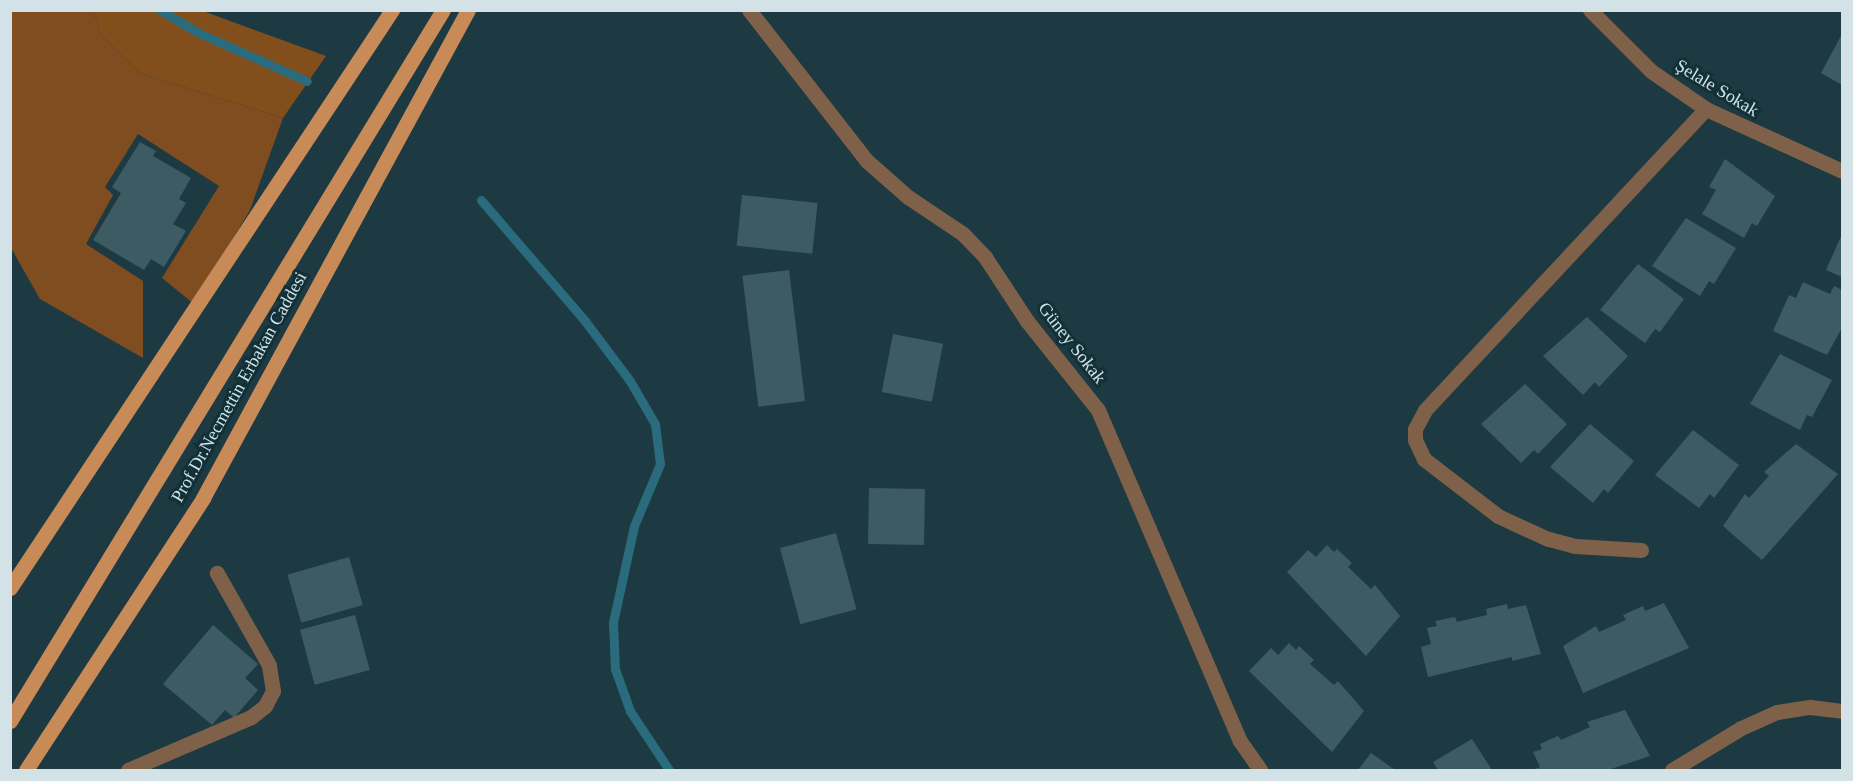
<!DOCTYPE html>
<meta charset="utf-8">
<style>
body{margin:0}
#map{position:relative;width:1853px;height:781px;overflow:hidden;background:#1d3a42;font-family:Georgia,serif}
div>[style]{position:absolute}
.green>*{inset:0;background:#7f4d1f}
.forest>*{inset:0;background:#824e1c}
.stream>*{height:9px;margin:-4.5px;padding:0 4.5px;transform-origin:4.5px;border-radius:4.5px;background:#2a6c7d}
.building>*{inset:0;background:#3d5b63;transform-origin:0 0}
.minor>*{height:15px;margin:-7.5px;padding:0 7.5px;transform-origin:7.5px;border-radius:7.5px;background:#7f6149}
.major>*{height:15px;margin:-7.5px;padding:0 7.5px;transform-origin:7.5px;border-radius:7.5px;background:#c88b58}
span{translate:-50% -50%;white-space:nowrap;text-align:center;line-height:1.15;-webkit-text-stroke:6px #123037;paint-order:stroke}
.street-label{font-size:18px;color:#d2e2e7}
.frame{position:absolute;inset:0;border:12px solid #d2e2e7;pointer-events:none}
</style>
<div id="map">
<div class="green">
<div style="clip-path:polygon(10px 11px,94px 11px,100px 34px,140px 73px,283px 118px,250px 210px,194px 304px,162px 278px,219px 186px,138px 134px,105px 187px,113px 195px,86px 244px,143px 281px,143px 358px,40px 299px,11px 248px)"></div>
</div>
<div class="forest">
<div style="clip-path:polygon(94px 11px,203px 11px,326px 56px,283px 118px,140px 73px,100px 34px)"></div>
</div>
<div class="stream">
<div style="left:160px;top:10px;width:45px;rotate:30.5deg"></div>
<div style="left:199px;top:33px;width:118px;rotate:24deg"></div>
<div style="left:481px;top:200px;width:160px;rotate:49.3deg"></div>
<div style="left:585px;top:321px;width:75px;rotate:53.1deg"></div>
<div style="left:630px;top:381px;width:50px;rotate:59.8deg"></div>
<div style="left:655px;top:424px;width:40px;rotate:82.9deg"></div>
<div style="left:660px;top:464px;width:67px;rotate:112.8deg"></div>
<div style="left:634px;top:526px;width:98px;rotate:102.3deg"></div>
<div style="left:613px;top:622px;width:47px;rotate:87.6deg"></div>
<div style="left:615px;top:669px;width:45px;rotate:70.3deg"></div>
<div style="left:630px;top:711px;width:71px;rotate:56.5deg"></div>
</div>
<div class="building">
<div style="clip-path:polygon(1842px 34px,1842px 85px,1821px 73px)"></div>
<div style="clip-path:polygon(140px 142px,156px 151px,153px 156px,191px 178px,179px 199px,186px 203px,173px 224px,186px 231px,164px 267px,151px 259px,144px 270px,93px 240px,121px 193px,112px 187px)"></div>
<div style="clip-path:polygon(1725px 159px,1775px 196px,1757px 226px,1752px 223px,1744px 238px,1702px 214px,1716px 190px,1709px 187px)"></div>
<div style="left:742px;top:195px;width:76px;height:51px;rotate:6deg"></div>
<div style="clip-path:polygon(1686px 218px,1736px 248px,1714px 284px,1709px 281px,1700px 296px,1652px 266px)"></div>
<div style="clip-path:polygon(1842px 234px,1842px 277px,1826px 270px)"></div>
<div style="clip-path:polygon(1638px 264px,1684px 299px,1660px 332px,1655px 329px,1645px 343px,1600px 310px)"></div>
<div style="left:789px;top:270px;width:132px;height:47px;rotate:83deg"></div>
<div style="clip-path:polygon(1803px 282px,1830px 294px,1834px 286px,1842px 290px,1842px 328px,1827px 355px,1773px 331px,1789px 295px,1796px 298px)"></div>
<div style="clip-path:polygon(1587px 317px,1628px 356px,1599px 387px,1595px 382px,1583px 395px,1543px 356px)"></div>
<div style="left:893px;top:334px;width:51px;height:59px;rotate:11deg"></div>
<div style="clip-path:polygon(1780px 354px,1832px 380px,1812px 417px,1807px 415px,1800px 430px,1750px 404px)"></div>
<div style="clip-path:polygon(1525px 384px,1567px 424px,1538px 454px,1534px 450px,1521px 463px,1481px 424px)"></div>
<div style="clip-path:polygon(1590px 424px,1634px 461px,1608px 493px,1604px 489px,1593px 503px,1550px 467px)"></div>
<div style="clip-path:polygon(1693px 430px,1739px 465px,1714px 498px,1710px 494px,1699px 508px,1655px 475px)"></div>
<div style="clip-path:polygon(1796px 444px,1838px 474px,1762px 560px,1723px 526px,1745px 494px,1749px 498px,1769px 476px,1764px 472px)"></div>
<div style="left:869px;top:488px;width:56px;height:56px;rotate:1deg"></div>
<div style="left:836px;top:533px;width:79px;height:58px;rotate:75deg"></div>
<div style="clip-path:polygon(1327px 545px,1334px 552px,1337px 549px,1352px 563px,1348px 567px,1371px 589px,1375px 585px,1400px 616px,1366px 656px,1287px 572px,1308px 550px,1316px 557px)"></div>
<div style="left:349px;top:557px;width:50px;height:64px;rotate:74deg"></div>
<div style="clip-path:polygon(1664px 603px,1689px 648px,1583px 693px,1563px 646px,1596px 626px,1599px 632px,1626px 620px,1623px 615px,1643px 606px,1645px 611px)"></div>
<div style="clip-path:polygon(1507px 604px,1508px 609px,1526px 605px,1541px 654px,1512px 661px,1512px 657px,1428px 677px,1421px 647px,1431px 644px,1427px 628px,1437px 626px,1435px 621px,1455px 617px,1457px 622px,1487px 615px,1486px 609px)"></div>
<div style="left:355px;top:615px;width:57px;height:57px;rotate:75deg"></div>
<div style="clip-path:polygon(213px 625px,258px 664px,245px 678px,258px 690px,234px 718px,225px 710px,212px 725px,163px 684px)"></div>
<div style="clip-path:polygon(1289px 643px,1296px 650px,1299px 646px,1314px 660px,1310px 664px,1334px 685px,1338px 681px,1364px 711px,1332px 752px,1249px 671px,1271px 648px,1278px 655px)"></div>
<div style="clip-path:polygon(1625px 710px,1650px 756px,1608px 770px,1533px 770px,1540px 767px,1533px 752px,1542px 749px,1540px 744px,1558px 736px,1561px 740px,1590px 727px,1587px 722px)"></div>
<div style="clip-path:polygon(1472px 739px,1492px 770px,1438px 770px,1433px 762px)"></div>
<div style="clip-path:polygon(1371px 753px,1395px 770px,1358px 770px)"></div>
</div>
<div class="minor">
<div style="left:749px;top:10px;width:192px;rotate:52deg"></div>
<div style="left:867px;top:161px;width:55px;rotate:41.3deg"></div>
<div style="left:908px;top:197px;width:66px;rotate:33.9deg"></div>
<div style="left:963px;top:234px;width:32px;rotate:46deg"></div>
<div style="left:985px;top:257px;width:77px;rotate:56.7deg"></div>
<div style="left:1027px;top:321px;width:114px;rotate:51.4deg"></div>
<div style="left:1098px;top:410px;width:360px;rotate:66.8deg"></div>
<div style="left:1240px;top:741px;width:35px;rotate:55deg"></div>
<div style="left:1590px;top:10px;width:86px;rotate:45deg"></div>
<div style="left:1651px;top:71px;width:67px;rotate:34.6deg"></div>
<div style="left:1706px;top:109px;width:149px;rotate:24.5deg"></div>
<div style="left:1641px;top:550px;width:66px;rotate:-176.5deg"></div>
<div style="left:1575px;top:546px;width:28px;rotate:-165deg"></div>
<div style="left:1548px;top:539px;width:55px;rotate:-155.3deg"></div>
<div style="left:1498px;top:516px;width:93px;rotate:-142.4deg"></div>
<div style="left:1424px;top:459px;width:21px;rotate:-115deg"></div>
<div style="left:1415px;top:440px;width:11px;rotate:-90deg"></div>
<div style="left:1415px;top:429px;width:21px;rotate:-62deg"></div>
<div style="left:1425px;top:410px;width:412px;rotate:-47deg"></div>
<div style="left:128px;top:770px;width:134px;rotate:-23.3deg"></div>
<div style="left:251px;top:717px;width:18px;rotate:-38deg"></div>
<div style="left:265px;top:706px;width:17px;rotate:-62deg"></div>
<div style="left:273px;top:691px;width:26px;rotate:-99deg"></div>
<div style="left:269px;top:665px;width:106px;rotate:-119.5deg"></div>
<div style="left:1672px;top:770px;width:81px;rotate:-31.3deg"></div>
<div style="left:1741px;top:728px;width:39px;rotate:-24deg"></div>
<div style="left:1777px;top:712px;width:33px;rotate:-9deg"></div>
<div style="left:1810px;top:707px;width:32px;rotate:7deg"></div>
</div>
<div class="major">
<div style="left:10px;top:588px;width:693px;rotate:-56.54deg"></div>
<div style="left:10px;top:721px;width:832px;rotate:-58.66deg"></div>
<div style="left:26px;top:770px;width:325px;rotate:-56.9deg"></div>
<div style="left:203px;top:498px;width:555px;rotate:-61.5deg"></div>
</div>
<div class="street-label">
<span style="left:1717px;top:88px;rotate:31deg">Şelale Sokak</span>
<span style="left:1072px;top:343px;rotate:52deg">Güney Sokak</span>
<span style="left:239px;top:387px;rotate:-61deg">Prof.Dr.Necmettin Erbakan Caddesi</span>
</div>
<div class="frame"></div>
</div>
